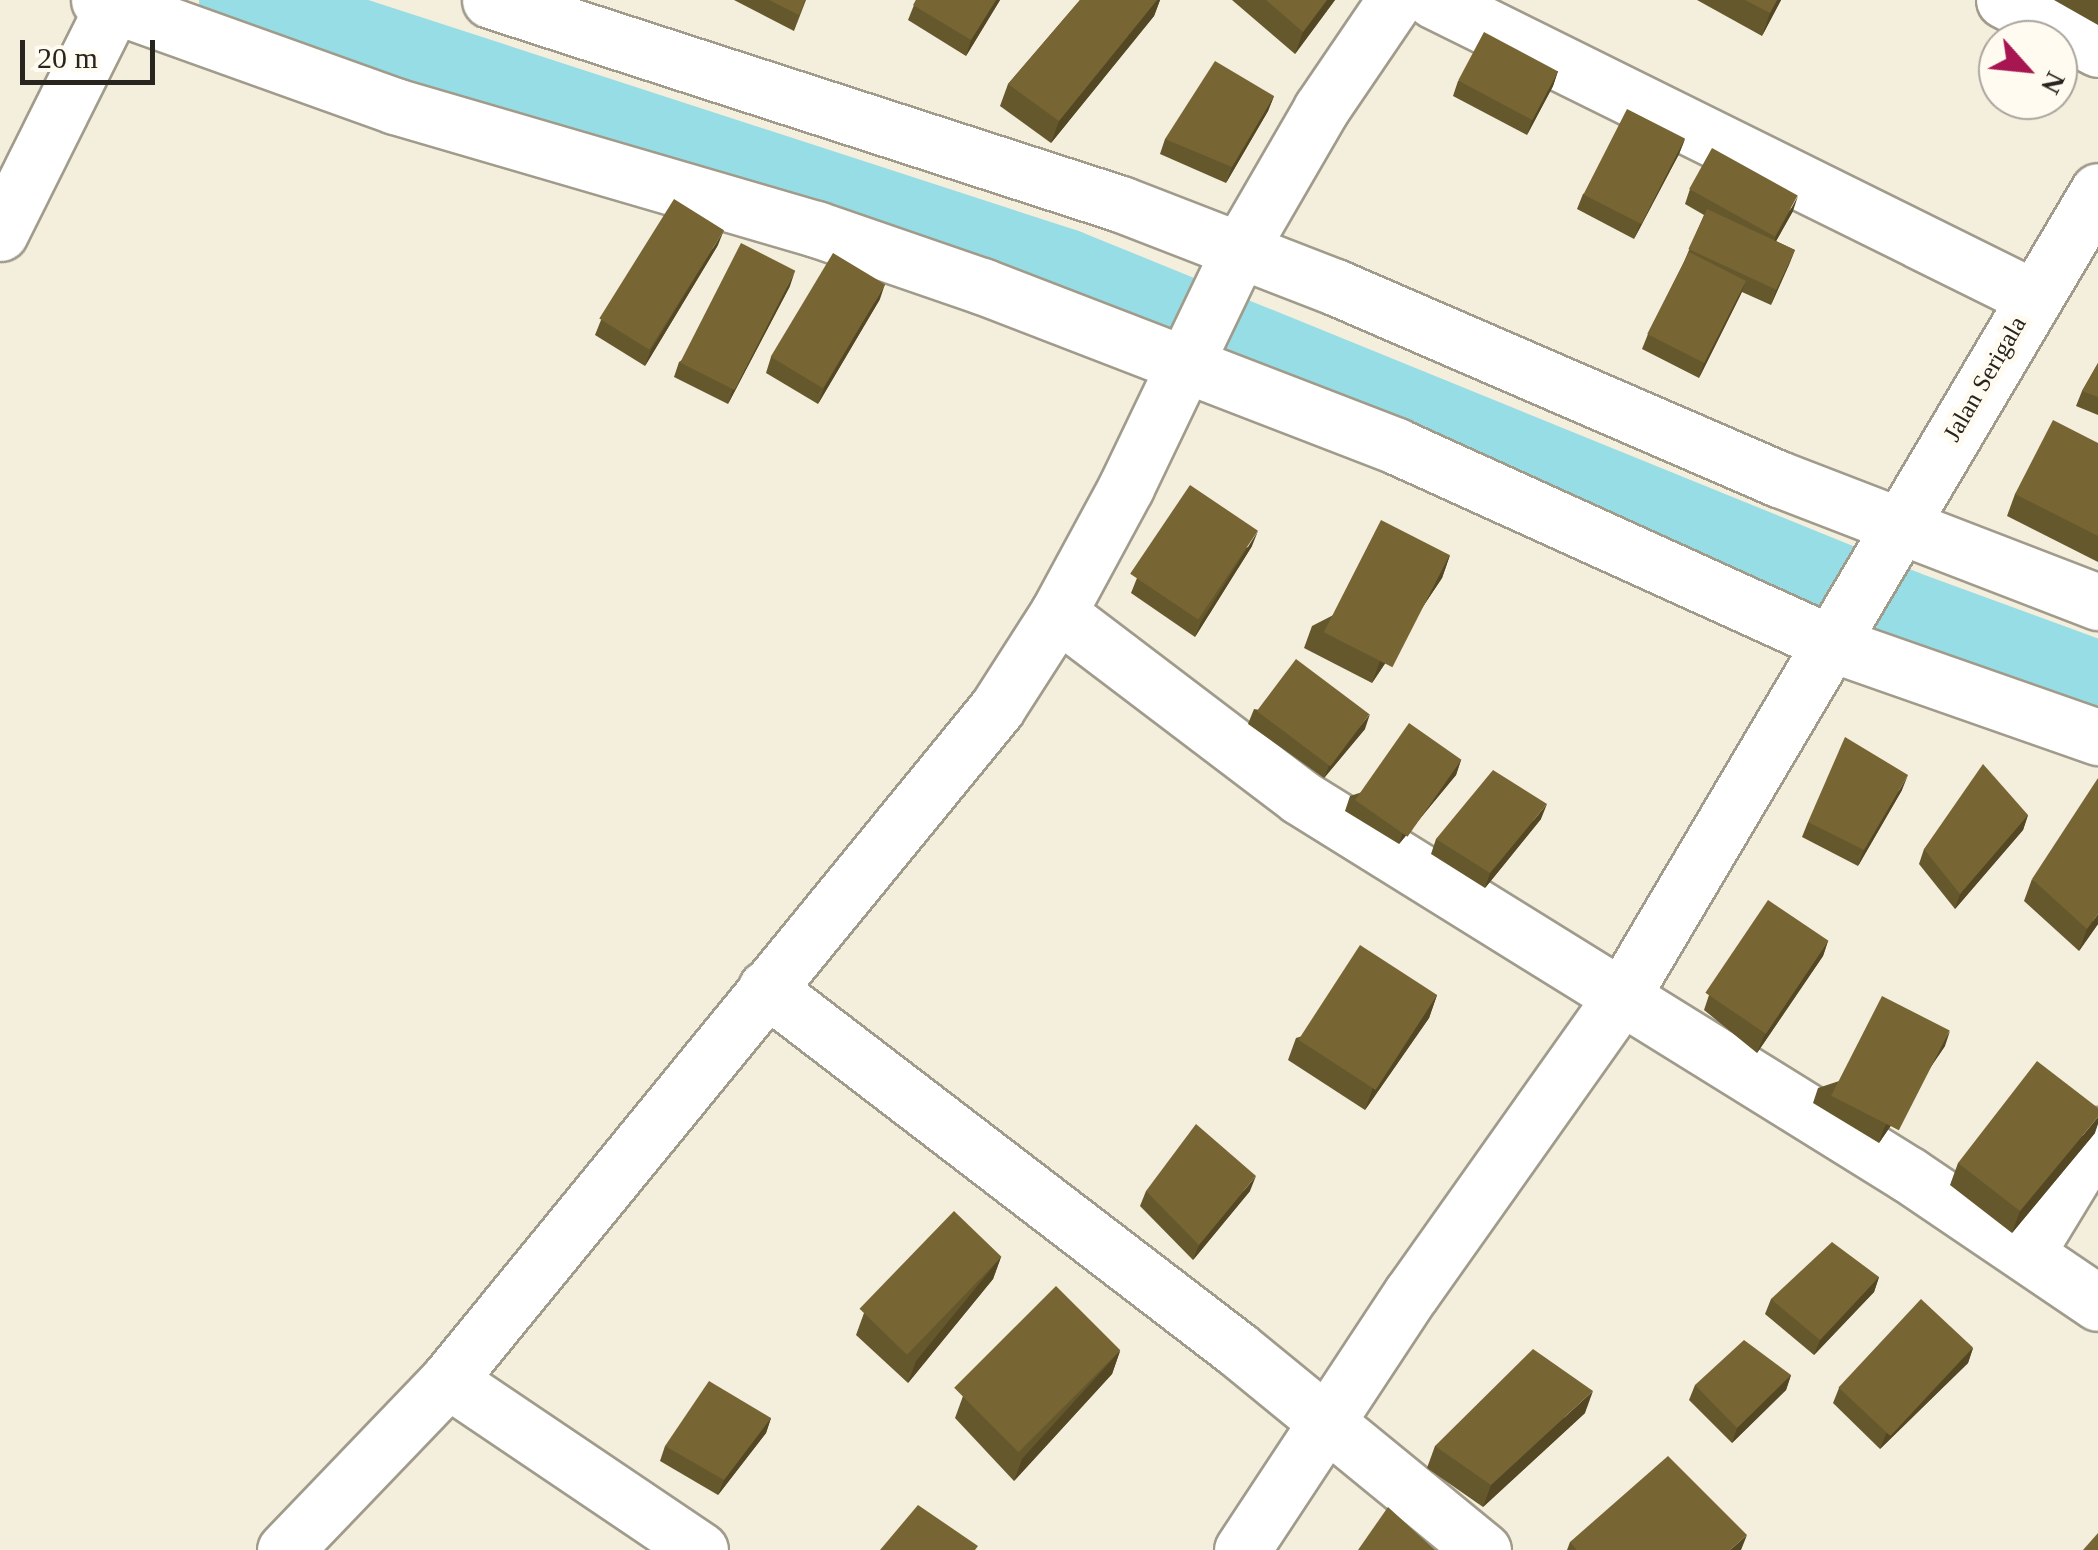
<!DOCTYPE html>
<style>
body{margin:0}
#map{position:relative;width:2098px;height:1550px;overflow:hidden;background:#f4eedd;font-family:Georgia,serif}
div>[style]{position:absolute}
.river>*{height:80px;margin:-40px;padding:0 40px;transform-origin:40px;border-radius:40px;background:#97dde5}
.roads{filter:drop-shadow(2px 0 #a09b8b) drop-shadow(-2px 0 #a09b8b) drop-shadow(0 2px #a09b8b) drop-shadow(0 -2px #a09b8b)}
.minor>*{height:55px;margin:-27.5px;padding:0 27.5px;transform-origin:27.5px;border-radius:27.5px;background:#fff}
.wall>*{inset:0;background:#66582d}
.shaded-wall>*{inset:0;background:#534724}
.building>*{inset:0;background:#776634;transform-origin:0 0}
span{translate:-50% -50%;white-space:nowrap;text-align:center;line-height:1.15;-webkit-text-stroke:10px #fffbf1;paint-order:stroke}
.street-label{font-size:25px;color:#28251f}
.north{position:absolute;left:1978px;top:20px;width:100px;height:100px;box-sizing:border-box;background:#fffbf1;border:2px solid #a9a59d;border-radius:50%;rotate:117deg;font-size:28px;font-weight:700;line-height:40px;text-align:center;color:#28251f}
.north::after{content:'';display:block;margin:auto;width:35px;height:45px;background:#a71651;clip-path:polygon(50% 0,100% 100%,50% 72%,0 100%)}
.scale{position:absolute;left:20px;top:40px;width:135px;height:45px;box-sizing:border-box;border:5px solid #28251f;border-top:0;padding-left:12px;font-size:30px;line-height:35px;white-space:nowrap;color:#28251f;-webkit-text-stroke:8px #fffbf1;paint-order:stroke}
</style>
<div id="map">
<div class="river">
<div style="left:239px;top:0;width:870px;rotate:18.02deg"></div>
<div style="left:1066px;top:269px;width:905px;rotate:22.14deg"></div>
<div style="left:1904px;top:610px;width:207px;rotate:20.1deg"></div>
</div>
<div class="roads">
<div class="minor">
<div style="left:99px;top:0;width:314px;rotate:19.7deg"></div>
<div style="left:395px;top:106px;width:439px;rotate:16.3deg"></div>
<div style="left:816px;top:229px;width:176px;rotate:19deg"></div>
<div style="left:982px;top:286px;width:444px;rotate:21.1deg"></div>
<div style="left:1396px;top:446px;width:479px;rotate:24.4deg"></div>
<div style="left:1832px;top:644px;width:282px;rotate:19.3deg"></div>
<div style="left:490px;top:0;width:663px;rotate:17.92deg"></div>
<div style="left:1121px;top:204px;width:230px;rotate:21.2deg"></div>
<div style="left:1335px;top:287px;width:484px;rotate:23.4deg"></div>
<div style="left:1779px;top:479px;width:342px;rotate:21.1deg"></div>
<div style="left:1433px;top:0;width:669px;rotate:26.34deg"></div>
<div style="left:2004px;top:0;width:106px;rotate:27.5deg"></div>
<div style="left:0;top:233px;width:260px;rotate:-63.5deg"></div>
<div style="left:1058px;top:613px;width:143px;rotate:-61.6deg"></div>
<div style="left:1126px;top:487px;width:264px;rotate:-64.4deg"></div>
<div style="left:1240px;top:249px;width:162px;rotate:-59.9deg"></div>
<div style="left:1321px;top:109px;width:132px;rotate:-55.8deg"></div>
<div style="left:766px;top:988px;width:593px;rotate:37.47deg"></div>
<div style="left:1237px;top:1349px;width:318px;rotate:39.3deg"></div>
<div style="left:2027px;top:1252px;width:137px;rotate:-58.7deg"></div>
<div style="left:448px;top:1380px;width:304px;rotate:34deg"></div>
<div style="left:285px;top:1550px;width:236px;rotate:-46.2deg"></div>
<div style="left:448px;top:1380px;width:868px;rotate:-50.75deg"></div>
<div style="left:997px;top:708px;width:113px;rotate:-57.3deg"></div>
<div style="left:1058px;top:613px;width:304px;rotate:37.2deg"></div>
<div style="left:1300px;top:797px;width:717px;rotate:31.83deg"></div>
<div style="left:1909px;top:1175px;width:228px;rotate:34.1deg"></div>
<div style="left:1242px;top:1550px;width:307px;rotate:-56.6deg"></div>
<div style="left:1411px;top:1294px;width:365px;rotate:-54.7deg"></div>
<div style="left:1622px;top:996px;width:935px;rotate:-59.4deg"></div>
</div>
</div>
<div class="wall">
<div style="clip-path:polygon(734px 0,806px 0,794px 31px)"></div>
<div style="clip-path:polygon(916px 0,1000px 0,966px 56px,908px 20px)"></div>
<div style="clip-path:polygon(1080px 0,1160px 0,1154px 16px,1051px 143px,1000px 106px,1008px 84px)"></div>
<div style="clip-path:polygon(1232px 0,1335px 0,1295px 54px)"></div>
<div style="clip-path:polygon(1697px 0,1781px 0,1762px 36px)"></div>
<div style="clip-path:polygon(2054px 0,2098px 0,2098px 25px)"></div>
<div style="clip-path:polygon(1558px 71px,1553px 86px,1527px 135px,1453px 96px,1458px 81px)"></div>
<div style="clip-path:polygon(1274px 96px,1268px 111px,1226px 183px,1160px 154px,1165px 139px)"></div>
<div style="clip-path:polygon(1685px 139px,1679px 154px,1634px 239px,1577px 209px,1583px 194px)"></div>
<div style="clip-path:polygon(1690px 189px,1793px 211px,1776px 241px,1795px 250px,1771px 305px,1742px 292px,1699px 378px,1642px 349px,1648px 334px,1683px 264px,1704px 215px,1685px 204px)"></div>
<div style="clip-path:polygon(718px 245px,645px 366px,595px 335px,601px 320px)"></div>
<div style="clip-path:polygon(790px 286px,728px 404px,674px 377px,679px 362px)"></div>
<div style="clip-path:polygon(880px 299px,818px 404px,766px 373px,771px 357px)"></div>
<div style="clip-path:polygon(2098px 363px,2098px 415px,2076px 406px,2082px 391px)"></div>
<div style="clip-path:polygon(2098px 443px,2098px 562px,2007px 516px,2015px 494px)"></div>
<div style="clip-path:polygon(1252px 546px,1195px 637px,1131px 593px,1137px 578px)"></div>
<div style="clip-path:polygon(1450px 555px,1442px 578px,1372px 683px,1304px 648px,1312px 626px)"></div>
<div style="clip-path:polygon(1254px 709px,1365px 729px,1324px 778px,1248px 724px)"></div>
<div style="clip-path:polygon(1461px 760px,1456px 775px,1399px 844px,1345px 811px,1350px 796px)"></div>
<div style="clip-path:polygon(1902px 790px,1858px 866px,1802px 837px,1808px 822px)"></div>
<div style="clip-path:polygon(2028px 815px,2023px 830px,1955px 909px,1919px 864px,1924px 849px)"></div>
<div style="clip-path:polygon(1541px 819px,1485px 888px,1431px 854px,1436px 839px)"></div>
<div style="clip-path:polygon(2032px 879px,2098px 924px,2079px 951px,2024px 901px)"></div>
<div style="clip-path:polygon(1828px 941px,1823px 956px,1757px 1053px,1704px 1010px,1709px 995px)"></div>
<div style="clip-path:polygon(1437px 995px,1429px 1018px,1365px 1110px,1288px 1060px,1296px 1038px)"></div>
<div style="clip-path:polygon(1945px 1046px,1879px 1143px,1813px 1103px,1818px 1088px)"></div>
<div style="clip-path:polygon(2095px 1133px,2012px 1233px,1950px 1185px,1958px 1163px)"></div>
<div style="clip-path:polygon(1146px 1191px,1250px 1191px,1193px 1260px,1140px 1206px)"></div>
<div style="clip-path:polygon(1001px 1257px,993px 1279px,908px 1383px,856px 1335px,864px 1313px)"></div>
<div style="clip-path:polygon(1879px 1277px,1874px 1292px,1814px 1355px,1765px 1314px,1771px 1299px)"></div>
<div style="clip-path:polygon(1973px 1348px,1968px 1363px,1880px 1449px,1833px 1403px,1839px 1388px)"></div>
<div style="clip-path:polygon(1120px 1351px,1112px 1374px,1014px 1481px,955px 1418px,963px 1396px)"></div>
<div style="clip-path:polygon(1791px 1375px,1786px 1390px,1732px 1443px,1689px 1400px,1695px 1385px)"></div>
<div style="clip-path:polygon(1585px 1413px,1483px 1507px,1427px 1468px,1435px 1446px)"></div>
<div style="clip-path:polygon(771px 1418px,766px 1433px,718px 1495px,660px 1461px,665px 1446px)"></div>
<div style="clip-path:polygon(1570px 1542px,1741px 1550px,1567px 1550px)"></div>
</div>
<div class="shaded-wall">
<div style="clip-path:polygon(996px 0,1000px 0,966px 56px,971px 40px)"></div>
<div style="clip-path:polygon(1157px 0,1160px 0,1154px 16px,1051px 143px,1059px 121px)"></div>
<div style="clip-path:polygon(1327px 0,1335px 0,1295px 54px,1303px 32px)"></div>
<div style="clip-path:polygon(1777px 0,1781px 0,1762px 36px,1770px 13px)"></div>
<div style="clip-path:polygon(1558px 71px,1553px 86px,1527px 135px,1532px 120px)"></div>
<div style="clip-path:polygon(1274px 96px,1268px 111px,1226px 183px,1232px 167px)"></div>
<div style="clip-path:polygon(1685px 139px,1679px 154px,1634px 239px,1640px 224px)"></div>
<div style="clip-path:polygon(1798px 196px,1793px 211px,1770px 252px,1776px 236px)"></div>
<div style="clip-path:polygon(724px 230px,718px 245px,645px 366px,651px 350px)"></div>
<div style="clip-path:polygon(1795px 250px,1789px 265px,1771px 305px,1776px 290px)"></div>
<div style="clip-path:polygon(795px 271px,790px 286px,728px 404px,733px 389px)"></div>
<div style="clip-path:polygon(1746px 281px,1740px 296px,1699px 378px,1704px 363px)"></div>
<div style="clip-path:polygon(885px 284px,880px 299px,818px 404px,824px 388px)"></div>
<div style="clip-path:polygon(1258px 531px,1252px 546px,1195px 637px,1201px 622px)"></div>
<div style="clip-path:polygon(1450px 555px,1442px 578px,1372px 683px,1380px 661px)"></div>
<div style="clip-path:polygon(1370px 714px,1365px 729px,1324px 778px,1330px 763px)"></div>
<div style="clip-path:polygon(1461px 760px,1456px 775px,1399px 844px,1404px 829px)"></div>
<div style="clip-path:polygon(1908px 775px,1902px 790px,1858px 866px,1864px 850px)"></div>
<div style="clip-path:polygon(1547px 804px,1541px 819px,1485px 888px,1490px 873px)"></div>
<div style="clip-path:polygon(2028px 815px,2023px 830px,1955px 909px,1960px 894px)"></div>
<div style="clip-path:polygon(2098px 914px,2098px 924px,2079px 951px,2087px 929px)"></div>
<div style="clip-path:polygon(1828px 941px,1823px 956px,1757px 1053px,1763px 1038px)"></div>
<div style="clip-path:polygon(1437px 995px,1429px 1018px,1365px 1110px,1373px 1088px)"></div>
<div style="clip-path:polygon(1950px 1031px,1945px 1046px,1879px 1143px,1884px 1128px)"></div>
<div style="clip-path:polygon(2098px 1117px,2098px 1124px,2095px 1133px,2012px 1233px,2020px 1211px)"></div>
<div style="clip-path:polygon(1256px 1176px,1250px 1191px,1193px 1260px,1199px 1245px)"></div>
<div style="clip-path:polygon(1001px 1257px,993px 1279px,908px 1383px,916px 1361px)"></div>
<div style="clip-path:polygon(1879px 1277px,1874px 1292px,1814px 1355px,1820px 1340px)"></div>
<div style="clip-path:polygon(1973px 1348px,1968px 1363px,1880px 1449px,1886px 1434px)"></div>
<div style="clip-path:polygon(1120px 1351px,1112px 1374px,1014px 1481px,1022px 1459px)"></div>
<div style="clip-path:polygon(1791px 1375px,1786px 1390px,1732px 1443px,1737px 1428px)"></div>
<div style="clip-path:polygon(1593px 1391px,1585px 1413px,1483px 1507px,1491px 1485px)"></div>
<div style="clip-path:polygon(771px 1418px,766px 1433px,718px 1495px,724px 1480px)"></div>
<div style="clip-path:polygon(1747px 1535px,1741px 1550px,1730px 1550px)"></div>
</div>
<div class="building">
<div style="clip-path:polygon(769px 0,805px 0,799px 15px)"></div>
<div style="clip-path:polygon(916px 0,996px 0,971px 40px,913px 5px)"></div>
<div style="clip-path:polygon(1080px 0,1157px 0,1059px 121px,1008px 84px)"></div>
<div style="clip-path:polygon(1266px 0,1327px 0,1303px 32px)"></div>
<div style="clip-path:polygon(1745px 0,1777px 0,1770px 13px)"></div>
<div style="left:1484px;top:32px;width:84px;height:55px;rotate:28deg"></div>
<div style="clip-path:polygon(1215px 61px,1274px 96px,1232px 167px,1165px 139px)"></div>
<div style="left:1627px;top:109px;width:65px;height:96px;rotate:27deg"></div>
<div style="left:1712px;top:148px;width:98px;height:47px;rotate:29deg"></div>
<div style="left:674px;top:199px;width:59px;height:141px;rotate:32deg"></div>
<div style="left:1707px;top:209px;width:97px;height:44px;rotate:25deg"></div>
<div style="left:741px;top:243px;width:61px;height:134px;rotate:27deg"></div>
<div style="left:1689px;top:252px;width:64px;height:92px;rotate:27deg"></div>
<div style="left:833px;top:253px;width:61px;height:121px;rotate:31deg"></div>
<div style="clip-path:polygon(2098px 363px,2098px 397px,2082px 391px)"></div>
<div style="clip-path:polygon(2053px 420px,2098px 443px,2098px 536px,2015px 494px)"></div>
<div style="left:1190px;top:485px;width:82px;height:107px;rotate:34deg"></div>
<div style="left:1381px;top:520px;width:77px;height:126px;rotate:27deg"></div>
<div style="left:1296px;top:659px;width:92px;height:65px;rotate:37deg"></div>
<div style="left:1409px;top:723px;width:64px;height:94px;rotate:35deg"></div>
<div style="clip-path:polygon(1845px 737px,1908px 775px,1864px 850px,1808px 822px)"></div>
<div style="clip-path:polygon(1983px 764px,2028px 815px,1960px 894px,1924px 849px)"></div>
<div style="clip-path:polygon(1493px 770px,1547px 804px,1490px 873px,1436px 839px)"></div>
<div style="clip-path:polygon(2098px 778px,2098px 914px,2087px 929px,2032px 879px)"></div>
<div style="left:1768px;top:900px;width:73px;height:112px;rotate:34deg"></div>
<div style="left:1360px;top:945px;width:92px;height:113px;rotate:33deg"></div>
<div style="left:1882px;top:996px;width:76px;height:112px;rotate:27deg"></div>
<div style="clip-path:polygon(2037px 1061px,2098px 1108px,2098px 1117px,2020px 1211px,1958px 1163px)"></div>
<div style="clip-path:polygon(1196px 1124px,1256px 1176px,1199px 1245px,1146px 1191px)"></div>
<div style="left:954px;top:1211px;width:66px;height:136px;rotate:44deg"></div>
<div style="clip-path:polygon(1832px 1242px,1879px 1277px,1820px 1340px,1771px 1299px)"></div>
<div style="left:1056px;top:1286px;width:91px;height:144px;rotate:45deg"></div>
<div style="left:1921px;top:1299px;width:71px;height:121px;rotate:43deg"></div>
<div style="clip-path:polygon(1744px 1340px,1791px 1375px,1737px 1428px,1695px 1385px)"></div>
<div style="clip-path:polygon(1533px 1349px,1593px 1391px,1491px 1485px,1435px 1446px)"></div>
<div style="clip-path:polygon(709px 1381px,771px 1418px,724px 1480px,665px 1446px)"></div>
<div style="clip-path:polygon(1668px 1456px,1747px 1535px,1730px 1550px,1577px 1550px,1570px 1542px)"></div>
<div style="clip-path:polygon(918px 1505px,978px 1546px,975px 1550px,880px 1550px)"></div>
<div style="clip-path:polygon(1388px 1507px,1435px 1550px,1358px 1550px)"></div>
<div style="clip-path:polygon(2098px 1533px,2098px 1550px,2083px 1550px)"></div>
</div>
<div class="street-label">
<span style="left:1985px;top:379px;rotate:-60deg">Jalan Serigala</span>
</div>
<div class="north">N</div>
<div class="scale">20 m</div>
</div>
